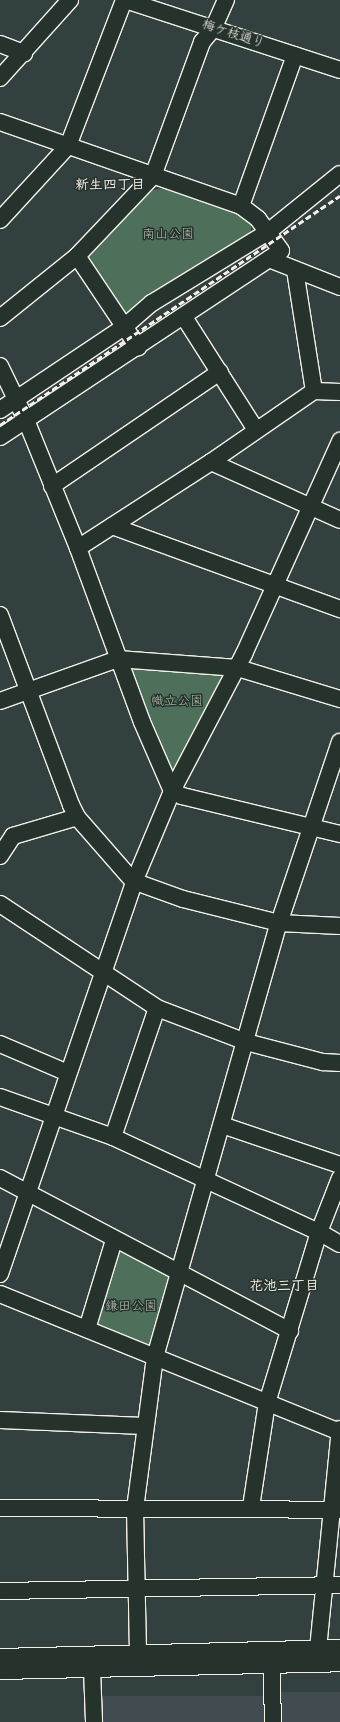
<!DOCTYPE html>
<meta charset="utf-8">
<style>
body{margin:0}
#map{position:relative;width:340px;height:1722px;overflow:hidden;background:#334040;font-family:Kalam,"Klee One",sans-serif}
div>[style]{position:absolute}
.built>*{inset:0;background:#404c50;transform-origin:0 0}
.green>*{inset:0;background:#4e705b}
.roads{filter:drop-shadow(1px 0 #f4f1e8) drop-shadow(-1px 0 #f4f1e8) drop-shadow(0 1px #f4f1e8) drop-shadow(0 -1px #f4f1e8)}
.minor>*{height:16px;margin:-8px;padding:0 8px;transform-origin:8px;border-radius:8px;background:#26332d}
.rail>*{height:3px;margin-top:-1.5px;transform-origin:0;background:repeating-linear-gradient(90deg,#f4f1e8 0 6px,transparent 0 9px)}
span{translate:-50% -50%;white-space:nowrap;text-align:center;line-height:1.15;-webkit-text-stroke:3px #26332d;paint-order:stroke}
.street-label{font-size:13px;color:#f4f1e8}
.park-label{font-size:13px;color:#b2bdb0}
.neighbourhood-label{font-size:14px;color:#f4f1e8;font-weight:700}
</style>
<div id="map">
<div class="built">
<div style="left:340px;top:1692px;width:30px;height:61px;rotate:90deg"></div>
<div style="left:269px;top:1696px;width:26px;height:170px;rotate:90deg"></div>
</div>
<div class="green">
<div style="clip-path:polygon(165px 188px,240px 215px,251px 225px,251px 233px,125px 314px,85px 260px,148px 191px)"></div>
<div style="clip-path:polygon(127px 665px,228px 674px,174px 771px,170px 771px)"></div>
<div style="clip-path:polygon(117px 1248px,172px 1275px,152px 1351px,94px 1325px)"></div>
</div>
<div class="roads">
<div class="minor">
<div style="left:125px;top:0;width:226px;rotate:18deg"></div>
<div style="left:0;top:44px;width:26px;rotate:21deg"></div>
<div style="left:0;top:78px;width:105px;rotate:-48.1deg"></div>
<div style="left:0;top:122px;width:255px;rotate:19.2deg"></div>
<div style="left:241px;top:206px;width:21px;rotate:37deg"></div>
<div style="left:258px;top:219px;width:39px;rotate:54deg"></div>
<div style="left:281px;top:251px;width:337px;rotate:146.5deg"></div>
<div style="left:241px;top:206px;width:160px;rotate:-70.3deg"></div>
<div style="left:0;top:220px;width:100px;rotate:-47.4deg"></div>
<div style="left:68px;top:146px;width:156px;rotate:-69deg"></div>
<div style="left:77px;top:256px;width:110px;rotate:56.2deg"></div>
<div style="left:269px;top:259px;width:76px;rotate:21.5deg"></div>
<div style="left:295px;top:270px;width:122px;rotate:81.1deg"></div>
<div style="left:184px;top:317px;width:134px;rotate:57.5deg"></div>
<div style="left:0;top:318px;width:99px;rotate:-38.8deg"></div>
<div style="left:77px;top:256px;width:110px;rotate:-46.5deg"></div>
<div style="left:153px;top:176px;width:143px;rotate:-69.9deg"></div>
<div style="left:202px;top:42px;width:17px;rotate:-50deg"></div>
<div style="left:213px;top:29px;width:32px;rotate:-66deg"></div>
<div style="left:0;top:366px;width:60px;rotate:64.3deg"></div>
<div style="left:26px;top:420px;width:138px;rotate:67.9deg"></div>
<div style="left:78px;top:548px;width:185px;rotate:69.8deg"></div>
<div style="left:142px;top:722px;width:75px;rotate:66.5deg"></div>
<div style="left:172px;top:791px;width:11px;rotate:27deg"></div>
<div style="left:182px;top:796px;width:163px;rotate:13.5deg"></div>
<div style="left:0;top:410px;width:149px;rotate:-33.8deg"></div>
<div style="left:124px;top:327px;width:37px;rotate:-41deg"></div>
<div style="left:152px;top:303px;width:136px;rotate:-31.5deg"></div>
<div style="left:268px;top:232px;width:92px;rotate:-38.9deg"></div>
<div style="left:211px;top:462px;width:141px;rotate:24.2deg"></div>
<div style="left:52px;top:486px;width:203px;rotate:-34.2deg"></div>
<div style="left:112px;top:526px;width:243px;rotate:20deg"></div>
<div style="left:78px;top:548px;width:158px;rotate:-32.9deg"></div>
<div style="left:211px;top:462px;width:125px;rotate:-34.6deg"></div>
<div style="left:314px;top:391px;width:26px;rotate:2deg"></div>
<div style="left:0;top:615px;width:203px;rotate:69.5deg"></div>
<div style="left:71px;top:805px;width:13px;rotate:63deg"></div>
<div style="left:77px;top:817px;width:85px;rotate:48.8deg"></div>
<div style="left:133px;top:881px;width:53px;rotate:19.8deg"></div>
<div style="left:183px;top:899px;width:99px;rotate:14deg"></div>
<div style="left:279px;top:923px;width:61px;rotate:2.8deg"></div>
<div style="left:0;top:701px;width:125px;rotate:-19.6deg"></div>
<div style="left:118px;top:659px;width:120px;rotate:4.3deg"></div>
<div style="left:238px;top:668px;width:107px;rotate:16.9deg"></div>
<div style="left:0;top:856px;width:24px;rotate:-57deg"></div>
<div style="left:13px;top:836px;width:67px;rotate:-16.5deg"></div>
<div style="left:0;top:904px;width:188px;rotate:33.5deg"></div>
<div style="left:157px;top:1008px;width:95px;rotate:20.9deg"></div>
<div style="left:246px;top:1042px;width:80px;rotate:14.6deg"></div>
<div style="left:323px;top:1062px;width:17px;rotate:3deg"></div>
<div style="left:0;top:1044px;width:74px;rotate:23.1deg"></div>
<div style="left:0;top:1097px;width:120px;rotate:19.5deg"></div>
<div style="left:113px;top:1137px;width:227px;rotate:24.8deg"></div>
<div style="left:319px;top:1232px;width:24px;rotate:30deg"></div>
<div style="left:222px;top:1125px;width:125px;rotate:18.7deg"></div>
<div style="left:113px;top:1137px;width:136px;rotate:-71.2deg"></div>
<div style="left:0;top:1178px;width:328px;rotate:27.8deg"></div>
<div style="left:0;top:1274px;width:414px;rotate:-71.1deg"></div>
<div style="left:134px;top:882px;width:99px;rotate:-67.3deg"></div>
<div style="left:172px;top:791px;width:155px;rotate:-62.3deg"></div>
<div style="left:244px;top:654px;width:234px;rotate:-65.7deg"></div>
<div style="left:0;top:1294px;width:367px;rotate:22.1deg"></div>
<div style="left:87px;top:1329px;width:93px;rotate:-73.1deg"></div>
<div style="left:0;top:1420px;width:144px;rotate:2.4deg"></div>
<div style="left:251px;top:1507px;width:105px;rotate:-81.3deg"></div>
<div style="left:267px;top:1403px;width:179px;rotate:-73.1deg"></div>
<div style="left:319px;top:1232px;width:58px;rotate:-68.7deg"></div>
<div style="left:0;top:1508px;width:340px;rotate:0.3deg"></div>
<div style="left:0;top:1591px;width:340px;rotate:-1deg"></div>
<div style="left:318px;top:1649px;width:221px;rotate:-84.3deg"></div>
<div style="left:138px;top:1652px;width:143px;rotate:-91.2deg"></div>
<div style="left:135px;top:1509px;width:153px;rotate:-82.5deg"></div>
<div style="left:155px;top:1357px;width:451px;rotate:-74.1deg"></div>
<div style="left:279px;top:923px;width:191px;rotate:-71.4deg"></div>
<div style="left:271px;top:1653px;width:69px;rotate:88.3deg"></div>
<div style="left:0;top:1657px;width:340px;rotate:-1.5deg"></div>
<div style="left:92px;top:1669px;width:53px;rotate:87.8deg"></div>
<div style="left:0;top:1671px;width:340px;rotate:-1.3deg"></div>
</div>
</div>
<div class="rail">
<div style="left:0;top:425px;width:410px;rotate:-34deg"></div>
</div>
<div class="street-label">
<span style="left:233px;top:35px;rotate:18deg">梅ケ枝通り</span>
</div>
<div class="park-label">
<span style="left:168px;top:235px">南山公園</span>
<span style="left:177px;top:702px">幟立公園</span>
<span style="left:131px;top:1307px">鎌田公園</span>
</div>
<div class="neighbourhood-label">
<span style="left:110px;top:185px">新生四丁目</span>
<span style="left:284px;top:1286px">花池三丁目</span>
</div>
</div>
